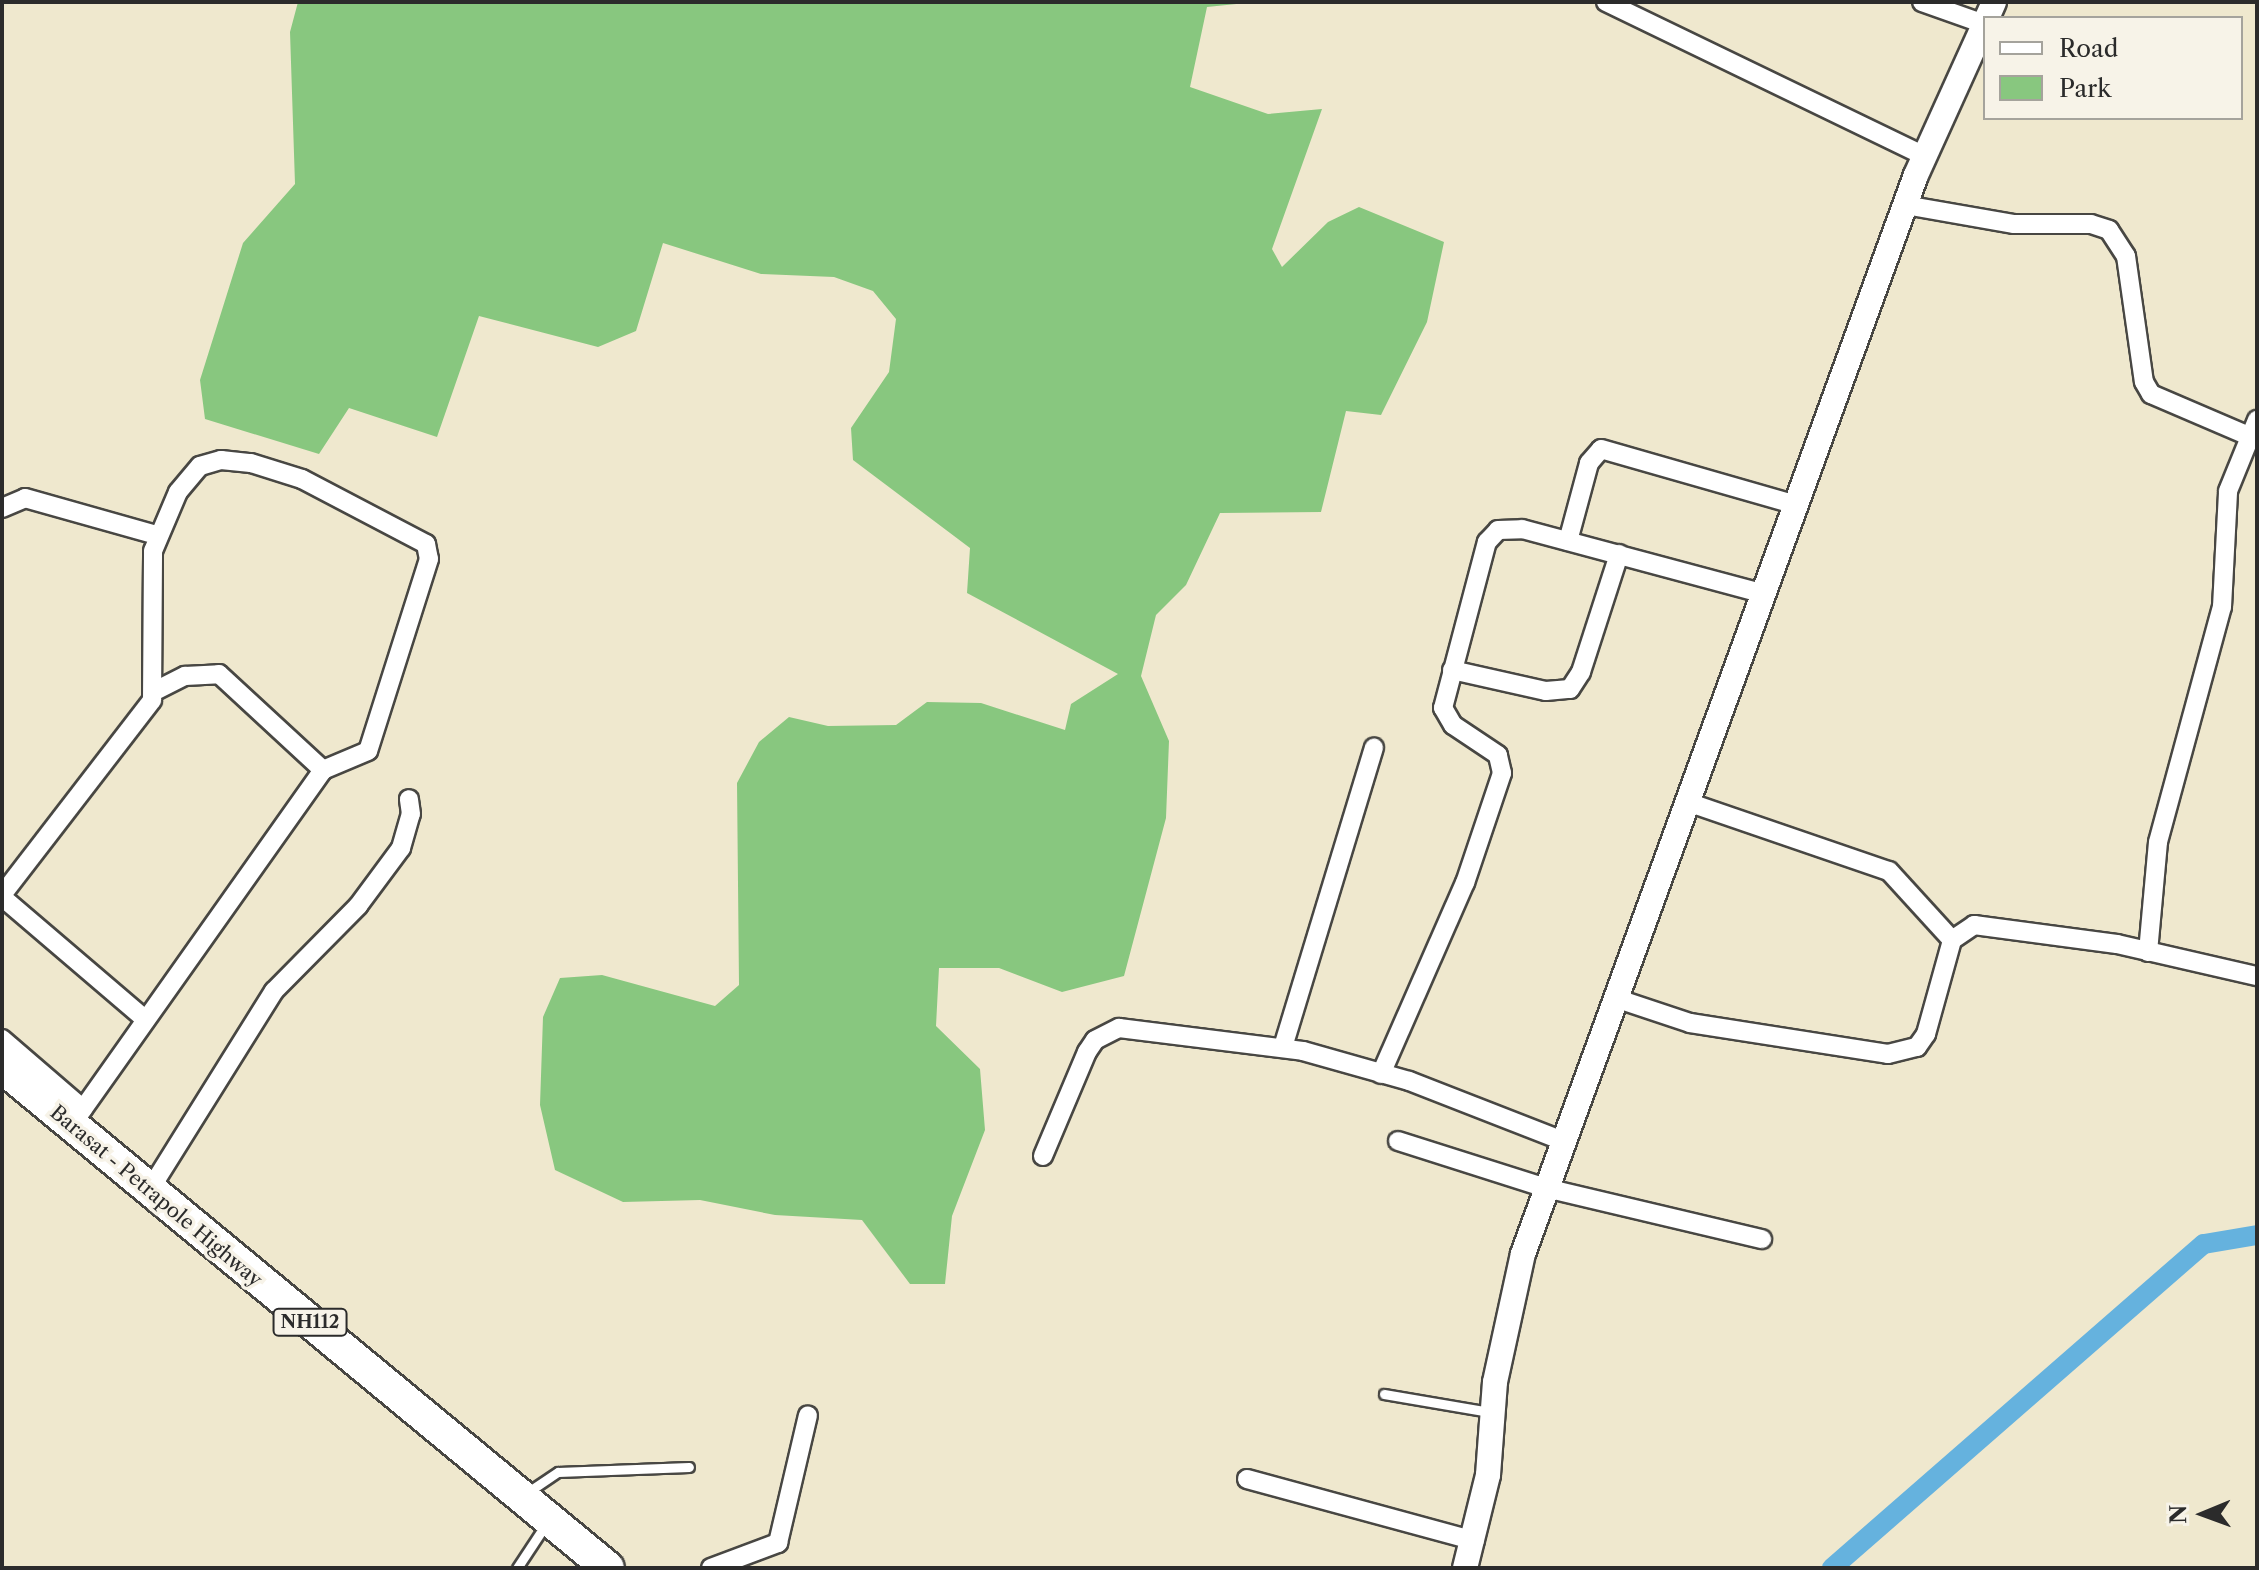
<!DOCTYPE html>
<style>
body{margin:0}
#map{position:relative;width:2259px;height:1570px;overflow:hidden;background:#efe8ce;font-family:"Libre Caslon Text",serif}
div>[style]{position:absolute}
.green>*{inset:0;background:#88c77f}
.canal>*{height:20px;margin:-10px;padding:0 10px;transform-origin:10px;border-radius:10px;background:#65b2de}
.roads{filter:drop-shadow(2px 0 #484743) drop-shadow(-2px 0 #484743) drop-shadow(0 2px #484743) drop-shadow(0 -2px #484743)}
.lane>*{height:9px;margin:-4.5px;padding:0 4.5px;transform-origin:4.5px;border-radius:4.5px;background:#fff}
.street>*{height:18px;margin:-9px;padding:0 9px;transform-origin:9px;border-radius:9px;background:#fff}
.secondary>*{height:24px;margin:-12px;padding:0 12px;transform-origin:12px;border-radius:12px;background:#fff}
.highway>*{height:32px;margin:-16px;padding:0 16px;transform-origin:16px;border-radius:16px;background:#fff}
span{translate:-50% -50%;white-space:nowrap;text-align:center;line-height:1.15;-webkit-text-stroke:7px #f7f3e8;paint-order:stroke}
.shield-label span{padding:2px 6px;background:#f7f3e8;border:2px solid;border-radius:6px;-webkit-text-stroke-width:0}
.shield-label{font-size:18px;color:#2b2b2b;font-weight:700}
.street-label{font-size:20px;color:#2b2b2b}
.frame{position:absolute;inset:0;border:4px solid #2b2b2b;pointer-events:none}
.legend{position:absolute;left:1983px;top:16px;width:260px;height:104px;box-sizing:border-box;background:#f7f3e8;border:2px solid #a5a39c;margin:0;padding:10px 14px;list-style:none;font-size:24px;color:#2b2b2b}
.legend li{display:flex;align-items:center;gap:16px;height:40px}
.legend b{width:40px;border:2px solid #a5a39c}
.north{position:absolute;left:2163px;top:1474px;width:80px;height:80px;-webkit-text-stroke:6px #f7f3e8;paint-order:stroke;rotate:269deg;font-size:22px;font-weight:700;line-height:32px;text-align:center;color:#2b2b2b}
.north::after{content:'';display:block;margin:auto;width:28px;height:36px;background:#2b2b2b;clip-path:polygon(50% 0,100% 100%,50% 72%,0 100%)}
</style>
<div id="map">
<div class="green">
<div style="clip-path:polygon(298px 2px,1256px 2px,1207px 7px,1190px 87px,1268px 114px,1322px 109px,1272px 249px,1282px 267px,1328px 222px,1359px 207px,1444px 242px,1427px 322px,1381px 415px,1346px 411px,1321px 512px,1220px 513px,1186px 585px,1156px 615px,1141px 676px,1169px 741px,1166px 818px,1124px 976px,1062px 992px,999px 968px,939px 968px,936px 1026px,980px 1069px,985px 1130px,952px 1216px,945px 1284px,910px 1284px,862px 1220px,775px 1215px,700px 1200px,623px 1202px,555px 1170px,540px 1105px,543px 1017px,560px 978px,602px 975px,715px 1006px,739px 985px,737px 783px,759px 742px,789px 717px,828px 726px,896px 725px,927px 702px,981px 703px,1065px 730px,1071px 704px,1118px 674px,967px 593px,970px 548px,853px 460px,851px 428px,889px 372px,896px 319px,873px 291px,834px 277px,761px 274px,663px 243px,636px 331px,598px 347px,479px 316px,437px 437px,349px 408px,319px 454px,205px 419px,200px 380px,243px 243px,295px 184px,290px 32px)"></div>
</div>
<div class="canal">
<div style="left:1832px;top:1568px;width:493px;rotate:-41.1deg"></div>
<div style="left:2204px;top:1244px;width:54px;rotate:-9.6deg"></div>
</div>
<div class="roads">
<div class="lane">
<div style="left:1384px;top:1394px;width:107px;rotate:9.7deg"></div>
<div style="left:528px;top:1492px;width:36px;rotate:-34deg"></div>
<div style="left:558px;top:1472px;width:131px;rotate:-2.2deg"></div>
<div style="left:517px;top:1568px;width:53px;rotate:-56.6deg"></div>
</div>
<div class="street">
<div style="left:1606px;top:2px;width:353px;rotate:25.8deg"></div>
<div style="left:1922px;top:2px;width:66px;rotate:19.5deg"></div>
<div style="left:1905px;top:205px;width:111px;rotate:9.9deg"></div>
<div style="left:2014px;top:224px;width:77px"></div>
<div style="left:2091px;top:224px;width:19px;rotate:18deg"></div>
<div style="left:2109px;top:230px;width:31px;rotate:57deg"></div>
<div style="left:2126px;top:256px;width:127px;rotate:81.9deg"></div>
<div style="left:2144px;top:382px;width:14px;rotate:60deg"></div>
<div style="left:2151px;top:394px;width:107px;rotate:23.2deg"></div>
<div style="left:2px;top:508px;width:25px;rotate:-23deg"></div>
<div style="left:25px;top:498px;width:137px;rotate:15.7deg"></div>
<div style="left:1568px;top:541px;width:81px;rotate:-74.9deg"></div>
<div style="left:1589px;top:463px;width:18px;rotate:-49deg"></div>
<div style="left:1601px;top:449px;width:203px;rotate:16deg"></div>
<div style="left:1452px;top:670px;width:96px;rotate:12.6deg"></div>
<div style="left:1546px;top:691px;width:24px;rotate:-5deg"></div>
<div style="left:1570px;top:689px;width:20px;rotate:-57deg"></div>
<div style="left:1581px;top:672px;width:124px;rotate:-72.1deg"></div>
<div style="left:153px;top:692px;width:36px;rotate:-27deg"></div>
<div style="left:185px;top:676px;width:34px;rotate:-3deg"></div>
<div style="left:219px;top:674px;width:142px;rotate:42.7deg"></div>
<div style="left:1690px;top:803px;width:210px;rotate:18.9deg"></div>
<div style="left:1889px;top:871px;width:93px;rotate:47.6deg"></div>
<div style="left:2px;top:895px;width:246px;rotate:-52.4deg"></div>
<div style="left:152px;top:700px;width:149px;rotate:-89.6deg"></div>
<div style="left:153px;top:551px;width:64px;rotate:-67deg"></div>
<div style="left:178px;top:492px;width:34px;rotate:-50deg"></div>
<div style="left:200px;top:466px;width:22px;rotate:-16deg"></div>
<div style="left:221px;top:460px;width:30px;rotate:6deg"></div>
<div style="left:251px;top:463px;width:53px;rotate:17.4deg"></div>
<div style="left:302px;top:479px;width:140px;rotate:27.7deg"></div>
<div style="left:426px;top:544px;width:15px;rotate:79deg"></div>
<div style="left:429px;top:559px;width:201px;rotate:107.6deg"></div>
<div style="left:368px;top:751px;width:49px;rotate:157.1deg"></div>
<div style="left:323px;top:770px;width:436px;rotate:125.3deg"></div>
<div style="left:2px;top:897px;width:189px;rotate:40.5deg"></div>
<div style="left:2148px;top:952px;width:110px;rotate:-84.8deg"></div>
<div style="left:2158px;top:842px;width:244px;rotate:-74.8deg"></div>
<div style="left:2222px;top:607px;width:116px;rotate:-87deg"></div>
<div style="left:2228px;top:491px;width:77px;rotate:-67.8deg"></div>
<div style="left:1618px;top:999px;width:76px;rotate:18.4deg"></div>
<div style="left:1690px;top:1023px;width:200px;rotate:8.9deg"></div>
<div style="left:1888px;top:1054px;width:30px;rotate:-14deg"></div>
<div style="left:1917px;top:1047px;width:16px;rotate:-55deg"></div>
<div style="left:1926px;top:1034px;width:98px;rotate:-74.5deg"></div>
<div style="left:1952px;top:940px;width:27px;rotate:-34deg"></div>
<div style="left:1974px;top:925px;width:144px;rotate:7.6deg"></div>
<div style="left:2117px;top:944px;width:144px;rotate:12.9deg"></div>
<div style="left:2px;top:1039px;width:107px;rotate:40.8deg"></div>
<div style="left:1283px;top:1047px;width:313px;rotate:-73.1deg"></div>
<div style="left:1381px;top:1074px;width:209px;rotate:-66.3deg"></div>
<div style="left:1465px;top:883px;width:116px;rotate:-71.4deg"></div>
<div style="left:1502px;top:773px;width:18px;rotate:-103deg"></div>
<div style="left:1498px;top:755px;width:54px;rotate:-146.3deg"></div>
<div style="left:1453px;top:725px;width:20px;rotate:-120deg"></div>
<div style="left:1443px;top:708px;width:172px;rotate:-75.2deg"></div>
<div style="left:1487px;top:542px;width:16px;rotate:-47deg"></div>
<div style="left:1498px;top:530px;width:24px;rotate:-2deg"></div>
<div style="left:1522px;top:529px;width:251px;rotate:15deg"></div>
<div style="left:1398px;top:1141px;width:155px;rotate:17.6deg"></div>
<div style="left:1546px;top:1188px;width:222px;rotate:13.3deg"></div>
<div style="left:1043px;top:1156px;width:113px;rotate:-67.1deg"></div>
<div style="left:1087px;top:1052px;width:14px;rotate:-56deg"></div>
<div style="left:1095px;top:1040px;width:27px;rotate:-27deg"></div>
<div style="left:1119px;top:1028px;width:185px;rotate:7.1deg"></div>
<div style="left:1303px;top:1051px;width:110px;rotate:15.8deg"></div>
<div style="left:1409px;top:1081px;width:165px;rotate:21.3deg"></div>
<div style="left:149px;top:1191px;width:236px;rotate:-58deg"></div>
<div style="left:274px;top:991px;width:120px;rotate:-45.3deg"></div>
<div style="left:358px;top:906px;width:72px;rotate:-53.4deg"></div>
<div style="left:401px;top:848px;width:35px;rotate:-74deg"></div>
<div style="left:411px;top:814px;width:15px;rotate:-98deg"></div>
<div style="left:1247px;top:1479px;width:236px;rotate:15.2deg"></div>
<div style="left:711px;top:1568px;width:72px;rotate:-20.5deg"></div>
<div style="left:778px;top:1543px;width:131px;rotate:-76.8deg"></div>
</div>
<div class="secondary">
<div style="left:1987px;top:18px;width:17px;rotate:-66deg"></div>
<div style="left:1465px;top:1568px;width:96px;rotate:-76.1deg"></div>
<div style="left:1488px;top:1475px;width:93px;rotate:-85.7deg"></div>
<div style="left:1495px;top:1382px;width:131px;rotate:-77.7deg"></div>
<div style="left:1523px;top:1254px;width:1148px;rotate:-69.99deg"></div>
<div style="left:1916px;top:175px;width:167px;rotate:-65.6deg"></div>
</div>
<div class="highway">
<div style="left:2px;top:1067px;width:786px;rotate:39.58deg"></div>
</div>
</div>
<div class="shield-label">
<span style="left:310px;top:1322px">NH112</span>
</div>
<div class="street-label">
<span style="left:156px;top:1196px;rotate:40deg">Barasat - Petrapole Highway</span>
</div>
<div class="frame"></div>
<ul class="legend">
<li><b style="height:10px;background:#fff"></b>Road</li>
<li><b style="height:22px;background:#88c77f"></b>Park</li>
</ul>
<div class="north">N</div>
</div>
